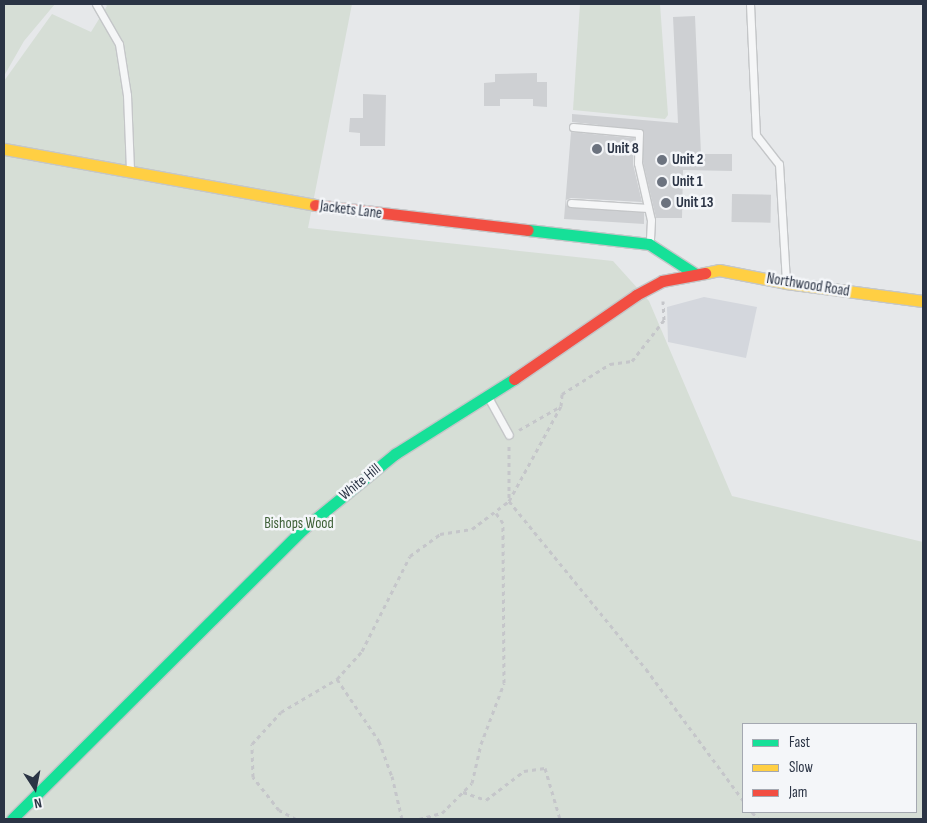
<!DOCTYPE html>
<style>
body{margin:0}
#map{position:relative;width:927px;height:823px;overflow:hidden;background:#e6e8ea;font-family:"Sofia Sans Condensed",sans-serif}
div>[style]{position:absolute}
.built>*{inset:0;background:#d4d7dd}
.green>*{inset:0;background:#d6ded6}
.building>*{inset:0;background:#ced0d3;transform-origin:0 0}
.path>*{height:3px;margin-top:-1.5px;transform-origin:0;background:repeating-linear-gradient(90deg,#c5c6ca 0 4px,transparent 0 8px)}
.roads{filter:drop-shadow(1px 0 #c4c6c8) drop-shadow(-1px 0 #c4c6c8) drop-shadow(0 1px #c4c6c8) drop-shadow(0 -1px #c4c6c8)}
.lane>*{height:7px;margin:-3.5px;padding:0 3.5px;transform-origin:3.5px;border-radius:3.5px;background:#f5f6f7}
.fast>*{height:11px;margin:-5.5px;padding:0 5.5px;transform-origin:5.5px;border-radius:5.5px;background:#16e098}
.slow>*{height:11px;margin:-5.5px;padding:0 5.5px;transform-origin:5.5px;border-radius:5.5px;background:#ffcf43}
.jam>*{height:11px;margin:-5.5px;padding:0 5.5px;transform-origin:5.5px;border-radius:5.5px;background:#f24e42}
.dots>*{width:14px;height:14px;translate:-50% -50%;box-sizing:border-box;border:2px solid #f4f6f9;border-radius:50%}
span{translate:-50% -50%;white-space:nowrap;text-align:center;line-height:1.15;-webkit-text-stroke:5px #f4f6f9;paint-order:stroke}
.poi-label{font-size:15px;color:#2b3445;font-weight:700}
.left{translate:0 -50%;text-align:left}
.street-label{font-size:15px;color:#2b3445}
.park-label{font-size:15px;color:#3f6138}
.frame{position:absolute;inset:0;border:5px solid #2b3445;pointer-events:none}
.legend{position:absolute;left:742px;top:723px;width:175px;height:90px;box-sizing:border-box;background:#f4f6f9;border:1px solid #a4a8b1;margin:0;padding:6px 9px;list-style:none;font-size:15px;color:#2b3445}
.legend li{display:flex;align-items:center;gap:10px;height:25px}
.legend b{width:25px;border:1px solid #a4a8b1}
.north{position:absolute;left:10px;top:763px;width:50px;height:50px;-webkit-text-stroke:4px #f4f6f9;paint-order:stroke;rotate:169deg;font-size:14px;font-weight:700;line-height:20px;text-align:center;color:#2b3445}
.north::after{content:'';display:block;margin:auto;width:18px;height:22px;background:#2b3445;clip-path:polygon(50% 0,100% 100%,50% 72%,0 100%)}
</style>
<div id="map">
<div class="built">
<div style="clip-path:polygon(704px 297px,757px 307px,746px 358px,668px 342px,667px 307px)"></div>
</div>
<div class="green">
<div style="clip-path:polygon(4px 4px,55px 4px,24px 41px,4px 76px)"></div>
<div style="clip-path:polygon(evenodd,105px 4px,352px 4px,308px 228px,613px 261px,649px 301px,732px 496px,923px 542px,923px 819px,4px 819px,4px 81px,52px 14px,91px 32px,107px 6px,105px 4px,743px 724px,916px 724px,916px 812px,743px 812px,743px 724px)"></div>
<div style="clip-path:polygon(580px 4px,660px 4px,668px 115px,665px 119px,573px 110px)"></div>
</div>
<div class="building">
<div style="clip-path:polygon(695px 16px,701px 154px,732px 154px,732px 171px,683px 170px,682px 218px,656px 218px,643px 162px,643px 130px,572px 122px,572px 114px,678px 123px,673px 17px)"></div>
<div style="clip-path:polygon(537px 73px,537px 82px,547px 82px,547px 107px,533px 106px,533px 99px,500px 99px,500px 106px,484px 106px,484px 83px,495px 82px,495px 74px)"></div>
<div style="clip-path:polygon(363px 94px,386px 95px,385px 146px,360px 146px,360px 133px,349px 132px,350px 118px,363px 118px)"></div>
<div style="clip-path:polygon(571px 132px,634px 138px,633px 164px,642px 202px,571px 198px,566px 200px,567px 206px,644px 213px,644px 224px,564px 219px)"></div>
<div style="left:732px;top:194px;width:39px;height:28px;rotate:1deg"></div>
</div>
<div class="path">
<div style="left:519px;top:430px;width:48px;rotate:-29.7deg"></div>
<div style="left:509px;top:446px;width:55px;rotate:90deg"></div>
<div style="left:509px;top:501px;width:217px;rotate:50.8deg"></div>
<div style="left:646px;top:669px;width:163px;rotate:53.5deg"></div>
<div style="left:337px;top:679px;width:75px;rotate:55.9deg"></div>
<div style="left:379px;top:741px;width:37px;rotate:70deg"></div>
<div style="left:392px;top:776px;width:44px;rotate:76.9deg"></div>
<div style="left:463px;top:792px;width:24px;rotate:19deg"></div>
<div style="left:486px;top:800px;width:48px;rotate:-37.3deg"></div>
<div style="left:524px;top:771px;width:21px;rotate:-8deg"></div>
<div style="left:545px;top:768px;width:53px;rotate:73.6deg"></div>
<div style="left:752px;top:812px;width:9px;rotate:49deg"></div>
<div style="left:296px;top:819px;width:19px;rotate:-152deg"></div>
<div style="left:279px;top:810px;width:42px;rotate:-128.2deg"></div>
<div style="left:253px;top:777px;width:33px;rotate:-92deg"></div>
<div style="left:252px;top:744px;width:43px;rotate:-47.8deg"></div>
<div style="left:281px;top:712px;width:65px;rotate:-30.5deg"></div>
<div style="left:337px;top:679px;width:38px;rotate:-48deg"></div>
<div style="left:362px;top:651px;width:106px;rotate:-63.2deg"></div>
<div style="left:410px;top:556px;width:37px;rotate:-36deg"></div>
<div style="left:440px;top:534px;width:32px;rotate:-9deg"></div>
<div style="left:472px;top:529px;width:46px;rotate:-37.1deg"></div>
<div style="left:509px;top:501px;width:108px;rotate:-61.3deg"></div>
<div style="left:561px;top:406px;width:12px;rotate:-85deg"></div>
<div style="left:562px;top:394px;width:57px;rotate:-32deg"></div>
<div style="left:610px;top:364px;width:22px;rotate:-8deg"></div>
<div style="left:632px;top:361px;width:52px;rotate:-52deg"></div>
<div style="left:664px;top:320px;width:19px;rotate:-93deg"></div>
<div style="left:419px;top:819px;width:24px;rotate:-15deg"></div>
<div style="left:442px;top:813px;width:42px;rotate:-45deg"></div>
<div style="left:472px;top:783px;width:40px;rotate:-77deg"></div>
<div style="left:481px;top:744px;width:65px;rotate:-69.3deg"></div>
<div style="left:504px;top:683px;width:160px;rotate:-90.4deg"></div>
<div style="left:503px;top:523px;width:12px;rotate:-125deg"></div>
</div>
<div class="roads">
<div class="lane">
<div style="left:96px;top:4px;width:46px;rotate:60.1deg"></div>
<div style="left:119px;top:44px;width:52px;rotate:81.1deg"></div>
<div style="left:127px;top:95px;width:75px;rotate:87.7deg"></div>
<div style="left:750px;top:4px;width:131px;rotate:87.4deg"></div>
<div style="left:756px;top:135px;width:37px;rotate:52deg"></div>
<div style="left:779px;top:164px;width:117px;rotate:86.6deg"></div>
<div style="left:573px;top:127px;width:66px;rotate:5.2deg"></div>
<div style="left:639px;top:133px;width:30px;rotate:92deg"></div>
<div style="left:638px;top:163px;width:58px;rotate:77.2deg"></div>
<div style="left:651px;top:220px;width:21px;rotate:93deg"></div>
<div style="left:571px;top:203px;width:77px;rotate:3.7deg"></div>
<div style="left:488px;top:397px;width:43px;rotate:61.1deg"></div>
</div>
<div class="fast">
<div style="left:528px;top:230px;width:122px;rotate:6.6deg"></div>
<div style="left:649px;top:244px;width:54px;rotate:32.8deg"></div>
<div style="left:12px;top:819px;width:411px;rotate:-44.9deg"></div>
<div style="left:303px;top:529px;width:119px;rotate:-39.2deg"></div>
<div style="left:395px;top:454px;width:141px;rotate:-32.2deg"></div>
</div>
<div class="slow">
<div style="left:4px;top:149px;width:316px;rotate:10.2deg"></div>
<div style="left:705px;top:273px;width:14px;rotate:-12deg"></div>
<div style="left:719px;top:270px;width:68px;rotate:11deg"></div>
<div style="left:786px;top:283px;width:138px;rotate:7.5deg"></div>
</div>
<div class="jam">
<div style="left:315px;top:205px;width:214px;rotate:6.7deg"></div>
<div style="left:514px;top:379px;width:148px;rotate:-34.5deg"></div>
<div style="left:636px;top:295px;width:30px;rotate:-28deg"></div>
<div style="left:662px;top:281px;width:44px;rotate:-10.5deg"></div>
</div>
</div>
<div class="dots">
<div style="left:597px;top:149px;background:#6c737f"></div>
<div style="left:662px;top:160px;background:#6c737f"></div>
<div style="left:662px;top:182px;background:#6c737f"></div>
<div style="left:666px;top:203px;background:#6c737f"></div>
</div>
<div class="poi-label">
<span class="left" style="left:607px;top:149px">Unit 8</span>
<span class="left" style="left:672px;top:160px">Unit 2</span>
<span class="left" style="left:672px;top:182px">Unit 1</span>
<span class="left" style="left:676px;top:203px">Unit 13</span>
</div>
<div class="street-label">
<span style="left:351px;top:210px;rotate:7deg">Jackets Lane</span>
<span style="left:808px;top:285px;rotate:9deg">Northwood Road</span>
<span style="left:360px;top:482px;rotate:-39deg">White Hill</span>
</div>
<div class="park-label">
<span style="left:299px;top:524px">Bishops Wood</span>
</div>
<div class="frame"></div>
<ul class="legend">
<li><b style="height:6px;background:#16e098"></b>Fast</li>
<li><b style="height:6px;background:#ffcf43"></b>Slow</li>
<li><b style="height:6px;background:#f24e42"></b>Jam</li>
</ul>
<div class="north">N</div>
</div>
